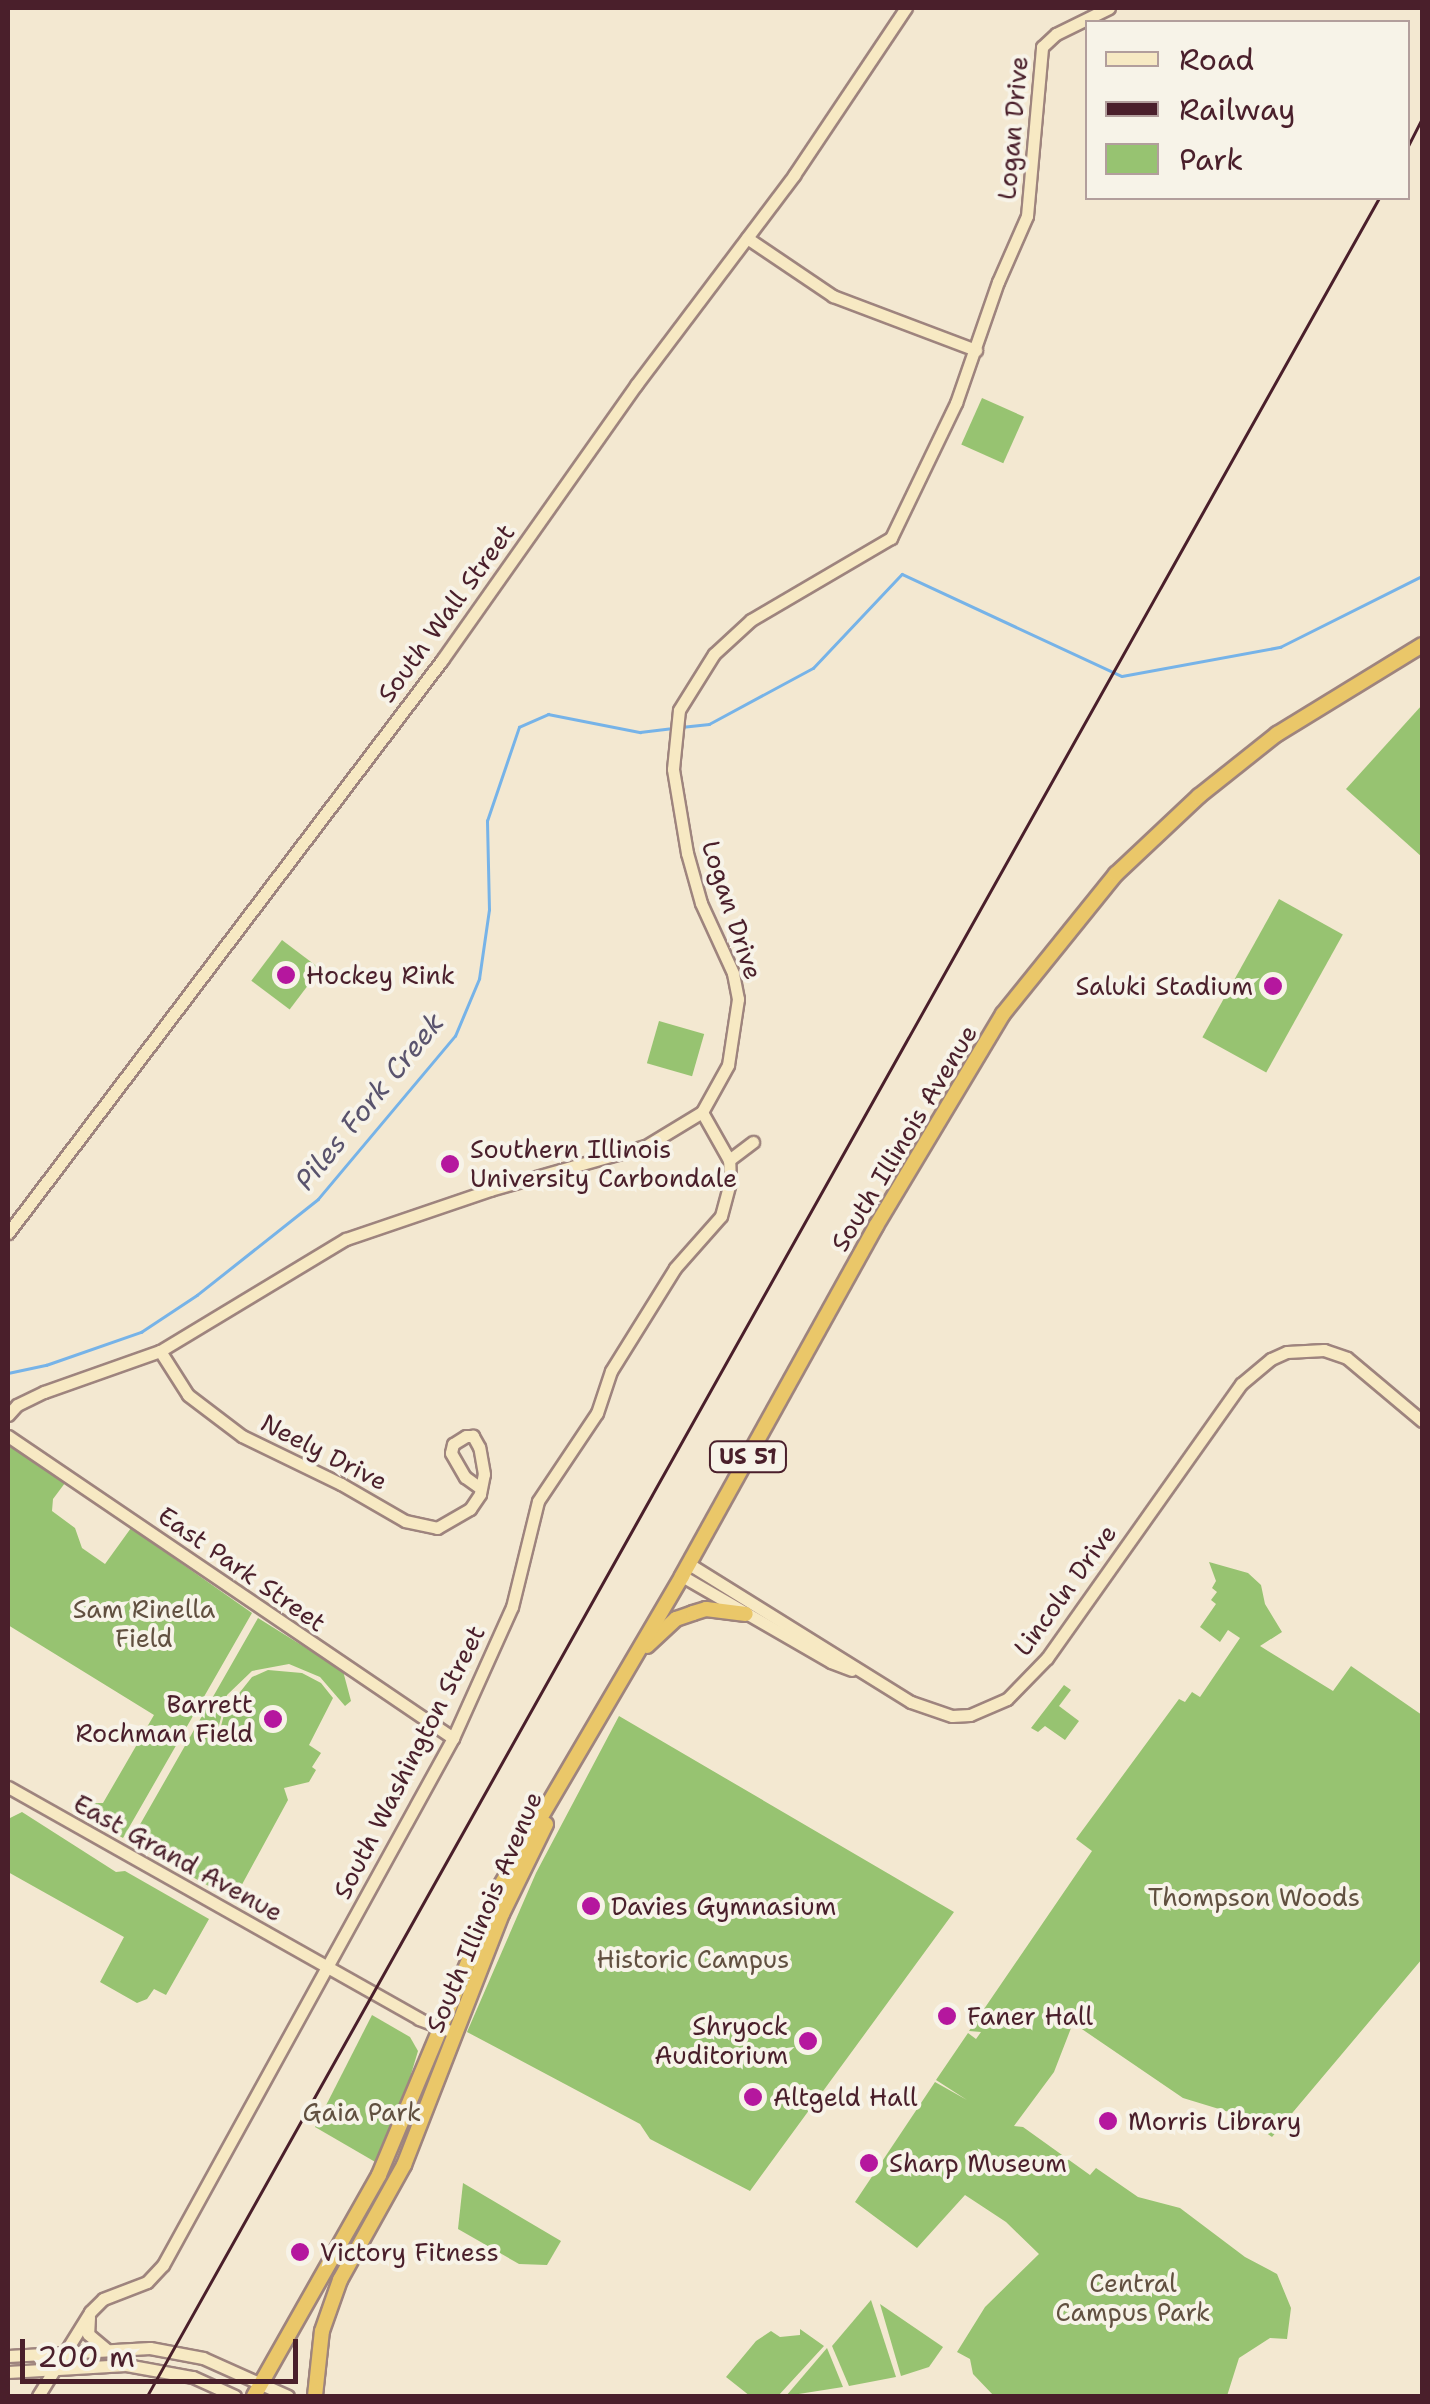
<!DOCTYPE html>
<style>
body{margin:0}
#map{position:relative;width:1430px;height:2404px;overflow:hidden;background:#f3e8d1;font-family:"Shantell Sans",sans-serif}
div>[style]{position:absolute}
.green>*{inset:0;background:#97c371;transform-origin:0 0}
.stream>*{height:2.5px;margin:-1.25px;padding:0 1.25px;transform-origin:1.25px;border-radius:1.25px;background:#76b3e8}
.roads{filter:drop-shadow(2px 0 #9e847e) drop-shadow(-2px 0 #9e847e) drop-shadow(0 2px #9e847e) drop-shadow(0 -2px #9e847e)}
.secondary>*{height:11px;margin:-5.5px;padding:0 5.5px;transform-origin:5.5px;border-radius:5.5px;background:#f7e9c3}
.highway>*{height:14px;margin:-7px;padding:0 7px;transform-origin:7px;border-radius:7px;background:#eac769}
.rail>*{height:2.5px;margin:-1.25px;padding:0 1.25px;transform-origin:1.25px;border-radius:1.25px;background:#4a1f2b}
.dots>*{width:28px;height:28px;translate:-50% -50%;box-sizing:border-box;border:5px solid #f7f3e8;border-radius:50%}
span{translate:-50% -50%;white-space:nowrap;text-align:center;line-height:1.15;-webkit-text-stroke:8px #f7f3e8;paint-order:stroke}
.shield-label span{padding:2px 8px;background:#f7f3e8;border:2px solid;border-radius:8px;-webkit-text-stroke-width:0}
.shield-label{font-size:22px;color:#4a1f2b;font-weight:700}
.street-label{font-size:25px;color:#4a1f2b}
.poi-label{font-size:25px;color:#4a1f2b}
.left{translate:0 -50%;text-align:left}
.right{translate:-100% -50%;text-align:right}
.park-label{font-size:25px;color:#615040}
.water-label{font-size:28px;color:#59536d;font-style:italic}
.frame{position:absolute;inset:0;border:10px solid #4a1f2b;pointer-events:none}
.legend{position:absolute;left:1085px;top:20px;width:325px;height:180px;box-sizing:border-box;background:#f7f3e8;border:2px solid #b29e9c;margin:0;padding:12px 18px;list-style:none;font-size:30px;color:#4a1f2b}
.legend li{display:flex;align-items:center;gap:20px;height:50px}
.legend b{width:50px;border:2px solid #b29e9c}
.scale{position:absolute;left:20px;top:2339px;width:278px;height:45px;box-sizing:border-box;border:5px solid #4a1f2b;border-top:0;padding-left:12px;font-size:30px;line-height:35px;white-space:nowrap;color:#4a1f2b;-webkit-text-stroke:8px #f7f3e8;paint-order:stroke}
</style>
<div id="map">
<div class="green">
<div style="left:982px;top:398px;width:46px;height:51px;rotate:24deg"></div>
<div style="clip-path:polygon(1422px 705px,1422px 857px,1346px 789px)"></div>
<div style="left:1279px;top:899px;width:73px;height:158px;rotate:29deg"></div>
<div style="left:282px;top:940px;width:48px;height:51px;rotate:37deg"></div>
<div style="left:659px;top:1021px;width:47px;height:44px;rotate:16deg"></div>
<div style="clip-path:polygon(8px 1444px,65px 1483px,53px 1499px,52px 1511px,75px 1528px,82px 1548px,105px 1564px,131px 1528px,252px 1613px,123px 1838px,88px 1818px,88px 1810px,93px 1803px,103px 1803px,154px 1715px,8px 1625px)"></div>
<div style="clip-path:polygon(1209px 1562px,1248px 1573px,1261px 1585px,1265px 1604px,1282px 1632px,1260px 1646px,1333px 1691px,1351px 1666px,1422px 1715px,1422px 1959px,1272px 2137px,1242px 2116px,1183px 2098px,1073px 2023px,1054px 2072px,1014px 2126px,1023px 2127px,1090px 2175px,1096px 2168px,1138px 2197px,1180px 2208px,1245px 2257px,1277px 2274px,1291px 2308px,1287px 2339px,1270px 2338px,1239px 2358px,1227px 2396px,994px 2396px,973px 2374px,970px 2359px,957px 2352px,985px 2307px,1039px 2254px,1006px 2222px,965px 2195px,917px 2248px,855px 2202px,935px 2082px,967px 2100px,936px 2080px,968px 2033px,976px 2039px,981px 2032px,969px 2031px,1092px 1851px,1076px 1839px,1179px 1699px,1185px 1702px,1192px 1692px,1200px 1697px,1240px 1638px,1228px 1630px,1220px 1642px,1200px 1627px,1216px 1604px,1211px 1600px,1217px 1592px,1212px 1588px,1216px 1581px)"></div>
<div style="clip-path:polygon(258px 1618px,343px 1671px,351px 1701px,345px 1706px,320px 1677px,289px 1664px,252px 1671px,227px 1695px,218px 1729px,230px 1744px,234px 1737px,221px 1726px,225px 1711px,252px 1677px,268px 1670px,302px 1673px,321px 1683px,333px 1698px,309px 1745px,321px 1753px,312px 1767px,316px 1770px,309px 1782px,284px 1788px,288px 1800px,239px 1890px,244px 1893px,239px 1903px,130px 1842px)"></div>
<div style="clip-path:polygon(1064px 1685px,1071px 1690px,1059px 1706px,1079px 1721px,1065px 1740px,1045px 1726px,1038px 1732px,1031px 1728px)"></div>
<div style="clip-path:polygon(619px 1716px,954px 1912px,750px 2191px,650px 2139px,640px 2124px,467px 2032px,536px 1873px)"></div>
<div style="clip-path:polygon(22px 1812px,116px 1872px,125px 1871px,209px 1919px,166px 1995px,154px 1989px,147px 1999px,137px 2003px,100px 1982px,124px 1937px,8px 1872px,8px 1819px)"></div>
<div style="clip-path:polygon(372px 2015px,410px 2037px,418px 2051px,397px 2121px,377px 2163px,315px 2127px)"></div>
<div style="clip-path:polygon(463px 2183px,561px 2241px,547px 2265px,519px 2264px,458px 2229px)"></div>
<div style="clip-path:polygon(871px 2300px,896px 2377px,849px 2386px,832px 2346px)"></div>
<div style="clip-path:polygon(880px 2304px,943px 2347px,929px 2367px,901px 2376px)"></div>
<div style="clip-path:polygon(800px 2329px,824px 2346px,778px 2396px,750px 2396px,726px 2377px,756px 2341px,771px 2331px,780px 2337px,800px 2335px)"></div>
<div style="clip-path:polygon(827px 2348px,843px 2387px,786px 2396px)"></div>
</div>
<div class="stream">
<div style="left:681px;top:727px;width:28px;rotate:-6deg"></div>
<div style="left:709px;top:724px;width:118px;rotate:-28.3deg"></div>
<div style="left:813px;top:668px;width:129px;rotate:-46.6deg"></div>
<div style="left:902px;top:574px;width:242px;rotate:24.9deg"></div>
<div style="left:1122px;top:676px;width:161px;rotate:-10.4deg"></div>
<div style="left:1280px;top:647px;width:159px;rotate:-26.6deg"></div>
<div style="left:8px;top:1373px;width:39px;rotate:-12deg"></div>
<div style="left:46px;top:1365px;width:101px;rotate:-19.2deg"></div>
<div style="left:141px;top:1332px;width:67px;rotate:-33.5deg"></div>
<div style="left:197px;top:1295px;width:154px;rotate:-38.4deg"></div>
<div style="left:318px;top:1199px;width:213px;rotate:-50deg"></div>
<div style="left:455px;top:1036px;width:62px;rotate:-67.2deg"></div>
<div style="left:479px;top:979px;width:70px;rotate:-81.8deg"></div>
<div style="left:489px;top:910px;width:89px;rotate:-91.3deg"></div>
<div style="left:487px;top:821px;width:99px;rotate:-71.2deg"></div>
<div style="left:519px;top:727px;width:32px;rotate:-24deg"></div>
<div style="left:548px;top:714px;width:94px;rotate:11.1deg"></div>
<div style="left:640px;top:732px;width:33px;rotate:-7deg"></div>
</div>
<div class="roads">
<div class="secondary">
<div style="left:747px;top:238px;width:104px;rotate:34deg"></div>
<div style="left:833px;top:296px;width:153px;rotate:20.7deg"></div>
<div style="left:729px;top:1160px;width:30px;rotate:-37deg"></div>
<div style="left:8px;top:1233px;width:719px;rotate:-52.86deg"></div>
<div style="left:442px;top:660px;width:337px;rotate:-54.8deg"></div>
<div style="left:636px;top:385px;width:263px;rotate:-53deg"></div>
<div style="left:794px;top:175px;width:201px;rotate:-56.2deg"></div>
<div style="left:160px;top:1351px;width:52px;rotate:57.5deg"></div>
<div style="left:188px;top:1395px;width:68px;rotate:37.2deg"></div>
<div style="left:242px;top:1436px;width:110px;rotate:25.9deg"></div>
<div style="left:341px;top:1484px;width:74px;rotate:30deg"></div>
<div style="left:405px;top:1521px;width:33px;rotate:12deg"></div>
<div style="left:437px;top:1528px;width:38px;rotate:-30deg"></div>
<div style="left:470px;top:1509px;width:18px;rotate:-56deg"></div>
<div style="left:480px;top:1494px;width:20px;rotate:-79deg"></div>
<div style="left:484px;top:1474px;width:27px;rotate:-100deg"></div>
<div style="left:479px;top:1447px;width:13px;rotate:-119deg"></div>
<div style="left:473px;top:1436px;width:7px;rotate:180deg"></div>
<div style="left:466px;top:1436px;width:15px;rotate:148deg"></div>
<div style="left:453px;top:1444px;width:9px;rotate:103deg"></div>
<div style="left:451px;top:1453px;width:28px;rotate:60deg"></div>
<div style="left:465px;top:1477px;width:19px;rotate:36deg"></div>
<div style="left:8px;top:1415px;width:13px;rotate:-48deg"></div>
<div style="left:17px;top:1405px;width:30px;rotate:-26deg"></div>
<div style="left:44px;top:1392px;width:123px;rotate:-19.5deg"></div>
<div style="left:160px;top:1351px;width:217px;rotate:-31.1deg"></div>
<div style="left:346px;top:1239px;width:152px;rotate:-18.8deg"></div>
<div style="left:490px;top:1190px;width:162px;rotate:-15.8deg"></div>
<div style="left:646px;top:1146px;width:66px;rotate:-31.3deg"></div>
<div style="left:702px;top:1112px;width:54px;rotate:-61deg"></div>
<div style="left:728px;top:1065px;width:67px;rotate:-81.4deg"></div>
<div style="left:738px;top:999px;width:26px;rotate:-101deg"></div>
<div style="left:733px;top:973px;width:77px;rotate:-114.6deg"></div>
<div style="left:701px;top:903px;width:52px;rotate:-105.6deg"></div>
<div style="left:687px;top:853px;width:85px;rotate:-99.5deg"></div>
<div style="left:673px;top:769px;width:59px;rotate:-84.2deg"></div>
<div style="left:679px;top:710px;width:66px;rotate:-58deg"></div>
<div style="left:714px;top:654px;width:50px;rotate:-42.6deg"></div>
<div style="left:751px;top:620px;width:162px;rotate:-30.4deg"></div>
<div style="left:891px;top:538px;width:150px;rotate:-64.3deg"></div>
<div style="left:956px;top:403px;width:128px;rotate:-70.9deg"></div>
<div style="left:998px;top:282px;width:72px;rotate:-66.3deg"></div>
<div style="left:1027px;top:216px;width:170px;rotate:-84.9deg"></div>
<div style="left:1042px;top:47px;width:19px;rotate:-43deg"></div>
<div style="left:1056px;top:34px;width:59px;rotate:-26.1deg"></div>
<div style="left:8px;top:1436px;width:538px;rotate:34.16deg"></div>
<div style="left:689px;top:1564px;width:261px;rotate:31.9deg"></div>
<div style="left:911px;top:1702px;width:43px;rotate:18.9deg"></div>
<div style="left:952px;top:1716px;width:18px;rotate:-3deg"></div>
<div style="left:970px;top:1715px;width:40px;rotate:-23.4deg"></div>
<div style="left:1007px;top:1699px;width:57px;rotate:-45.7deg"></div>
<div style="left:1047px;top:1658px;width:336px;rotate:-54.7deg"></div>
<div style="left:1241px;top:1384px;width:39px;rotate:-40deg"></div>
<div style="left:1271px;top:1359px;width:17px;rotate:-24deg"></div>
<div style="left:1287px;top:1352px;width:37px;rotate:-3deg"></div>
<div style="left:1324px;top:1350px;width:24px;rotate:19deg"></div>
<div style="left:1347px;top:1358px;width:98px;rotate:40deg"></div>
<div style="left:682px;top:1576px;width:172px;rotate:30deg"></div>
<div style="left:831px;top:1662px;width:22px;rotate:21deg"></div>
<div style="left:8px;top:1787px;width:472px;rotate:29.4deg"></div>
<div style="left:419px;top:2019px;width:30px;rotate:21deg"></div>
<div style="left:89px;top:2317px;width:17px;rotate:93deg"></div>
<div style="left:88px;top:2334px;width:23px;rotate:40deg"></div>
<div style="left:8px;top:2356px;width:142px;rotate:-3.2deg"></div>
<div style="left:150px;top:2348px;width:54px;rotate:10.7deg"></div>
<div style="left:203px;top:2358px;width:93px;rotate:24.1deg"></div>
<div style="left:8px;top:2372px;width:118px;rotate:-3.4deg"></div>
<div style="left:126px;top:2365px;width:68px;rotate:10.2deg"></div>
<div style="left:193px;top:2377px;width:46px;rotate:24.3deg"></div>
<div style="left:38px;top:2396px;width:99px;rotate:-58.2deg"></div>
<div style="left:90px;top:2312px;width:18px;rotate:-45deg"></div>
<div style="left:103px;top:2299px;width:47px;rotate:-21.1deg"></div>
<div style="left:147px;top:2282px;width:23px;rotate:-47deg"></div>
<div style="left:163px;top:2265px;width:602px;rotate:-61.18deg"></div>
<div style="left:453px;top:1738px;width:144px;rotate:-65.8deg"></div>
<div style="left:512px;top:1607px;width:109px;rotate:-76.2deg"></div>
<div style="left:538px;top:1501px;width:106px;rotate:-56.2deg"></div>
<div style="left:597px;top:1413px;width:44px;rotate:-71.6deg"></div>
<div style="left:611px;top:1371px;width:121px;rotate:-58.1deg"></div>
<div style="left:675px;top:1268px;width:69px;rotate:-48.5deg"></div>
<div style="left:721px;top:1216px;width:34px;rotate:-75deg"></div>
<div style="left:730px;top:1183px;width:23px;rotate:-92deg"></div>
<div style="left:729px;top:1160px;width:55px;rotate:-119.4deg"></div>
</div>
<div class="highway">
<div style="left:647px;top:1646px;width:40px;rotate:-43deg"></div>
<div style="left:676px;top:1619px;width:18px;rotate:-19deg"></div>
<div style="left:693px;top:1613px;width:14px;rotate:-17deg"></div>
<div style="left:706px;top:1609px;width:40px;rotate:7.1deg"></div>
<div style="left:254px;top:2396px;width:254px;rotate:-60.5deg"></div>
<div style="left:379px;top:2175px;width:309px;rotate:-67.3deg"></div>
<div style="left:498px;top:1890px;width:364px;rotate:-59.6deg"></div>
<div style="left:682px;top:1576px;width:400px;rotate:-61deg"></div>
<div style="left:876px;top:1226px;width:247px;rotate:-59.1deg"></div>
<div style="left:1003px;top:1014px;width:180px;rotate:-51.1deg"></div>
<div style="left:1116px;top:874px;width:114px;rotate:-43.2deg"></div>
<div style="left:1199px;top:796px;width:100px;rotate:-38.5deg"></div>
<div style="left:1277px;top:734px;width:170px;rotate:-31.5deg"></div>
<div style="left:315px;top:2396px;width:65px;rotate:-83.9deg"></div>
<div style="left:322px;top:2331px;width:54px;rotate:-70.6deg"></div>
<div style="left:340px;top:2280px;width:132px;rotate:-60.9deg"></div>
<div style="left:404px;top:2165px;width:269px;rotate:-68.7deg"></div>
<div style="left:502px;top:1914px;width:100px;rotate:-63.9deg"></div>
</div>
</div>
<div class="rail">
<div style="left:1408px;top:146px;width:30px;rotate:-63deg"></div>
<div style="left:147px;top:2396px;width:2520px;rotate:-60.73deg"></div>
</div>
<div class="dots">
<div style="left:286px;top:975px;background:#b5179e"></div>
<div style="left:1273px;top:986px;background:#b5179e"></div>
<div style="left:450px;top:1164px;background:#b5179e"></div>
<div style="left:273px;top:1719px;background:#b5179e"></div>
<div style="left:591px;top:1906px;background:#b5179e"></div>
<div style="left:947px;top:2016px;background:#b5179e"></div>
<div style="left:808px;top:2041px;background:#b5179e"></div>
<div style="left:753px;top:2097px;background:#b5179e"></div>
<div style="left:1108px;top:2121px;background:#b5179e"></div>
<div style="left:869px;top:2163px;background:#b5179e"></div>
<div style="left:300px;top:2252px;background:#b5179e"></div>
</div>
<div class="shield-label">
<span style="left:748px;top:1457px">US 51</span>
</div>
<div class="street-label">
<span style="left:1013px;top:128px;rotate:-85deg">Logan Drive</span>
<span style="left:446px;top:613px;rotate:-54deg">South Wall Street</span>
<span style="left:732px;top:910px;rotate:72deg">Logan Drive</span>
<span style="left:904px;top:1138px;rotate:-59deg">South Illinois Avenue</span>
<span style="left:324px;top:1452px;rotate:27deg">Neely Drive</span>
<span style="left:242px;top:1569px;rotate:35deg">East Park Street</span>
<span style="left:1065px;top:1590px;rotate:-54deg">Lincoln Drive</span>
<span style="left:409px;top:1762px;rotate:-63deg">South Washington Street</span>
<span style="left:178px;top:1858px;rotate:29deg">East Grand Avenue</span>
<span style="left:484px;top:1912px;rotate:-67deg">South Illinois Avenue</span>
</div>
<div class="poi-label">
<span class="left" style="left:306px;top:975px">Hockey Rink</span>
<span class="right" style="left:1253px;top:986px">Saluki Stadium</span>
<span class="left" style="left:470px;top:1164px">Southern Illinois<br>University Carbondale</span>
<span class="right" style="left:253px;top:1719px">Barrett<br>Rochman Field</span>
<span class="left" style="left:611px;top:1906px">Davies Gymnasium</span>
<span class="left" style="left:967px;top:2016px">Faner Hall</span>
<span class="right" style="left:788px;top:2041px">Shryock<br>Auditorium</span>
<span class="left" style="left:773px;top:2097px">Altgeld Hall</span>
<span class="left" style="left:1128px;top:2121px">Morris Library</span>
<span class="left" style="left:889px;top:2163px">Sharp Museum</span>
<span class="left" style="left:320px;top:2252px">Victory Fitness</span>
</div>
<div class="park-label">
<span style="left:144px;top:1624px">Sam Rinella<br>Field</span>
<span style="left:1254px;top:1897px">Thompson Woods</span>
<span style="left:693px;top:1959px">Historic Campus</span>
<span style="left:362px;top:2112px">Gaia Park</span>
<span style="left:1133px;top:2298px">Central<br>Campus Park</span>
</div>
<div class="water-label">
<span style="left:369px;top:1101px;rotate:-51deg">Piles Fork Creek</span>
</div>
<div class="frame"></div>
<ul class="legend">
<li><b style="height:12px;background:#f7e9c3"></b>Road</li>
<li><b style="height:12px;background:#4a1f2b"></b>Railway</li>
<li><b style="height:28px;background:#97c371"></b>Park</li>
</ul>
<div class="scale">200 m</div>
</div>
